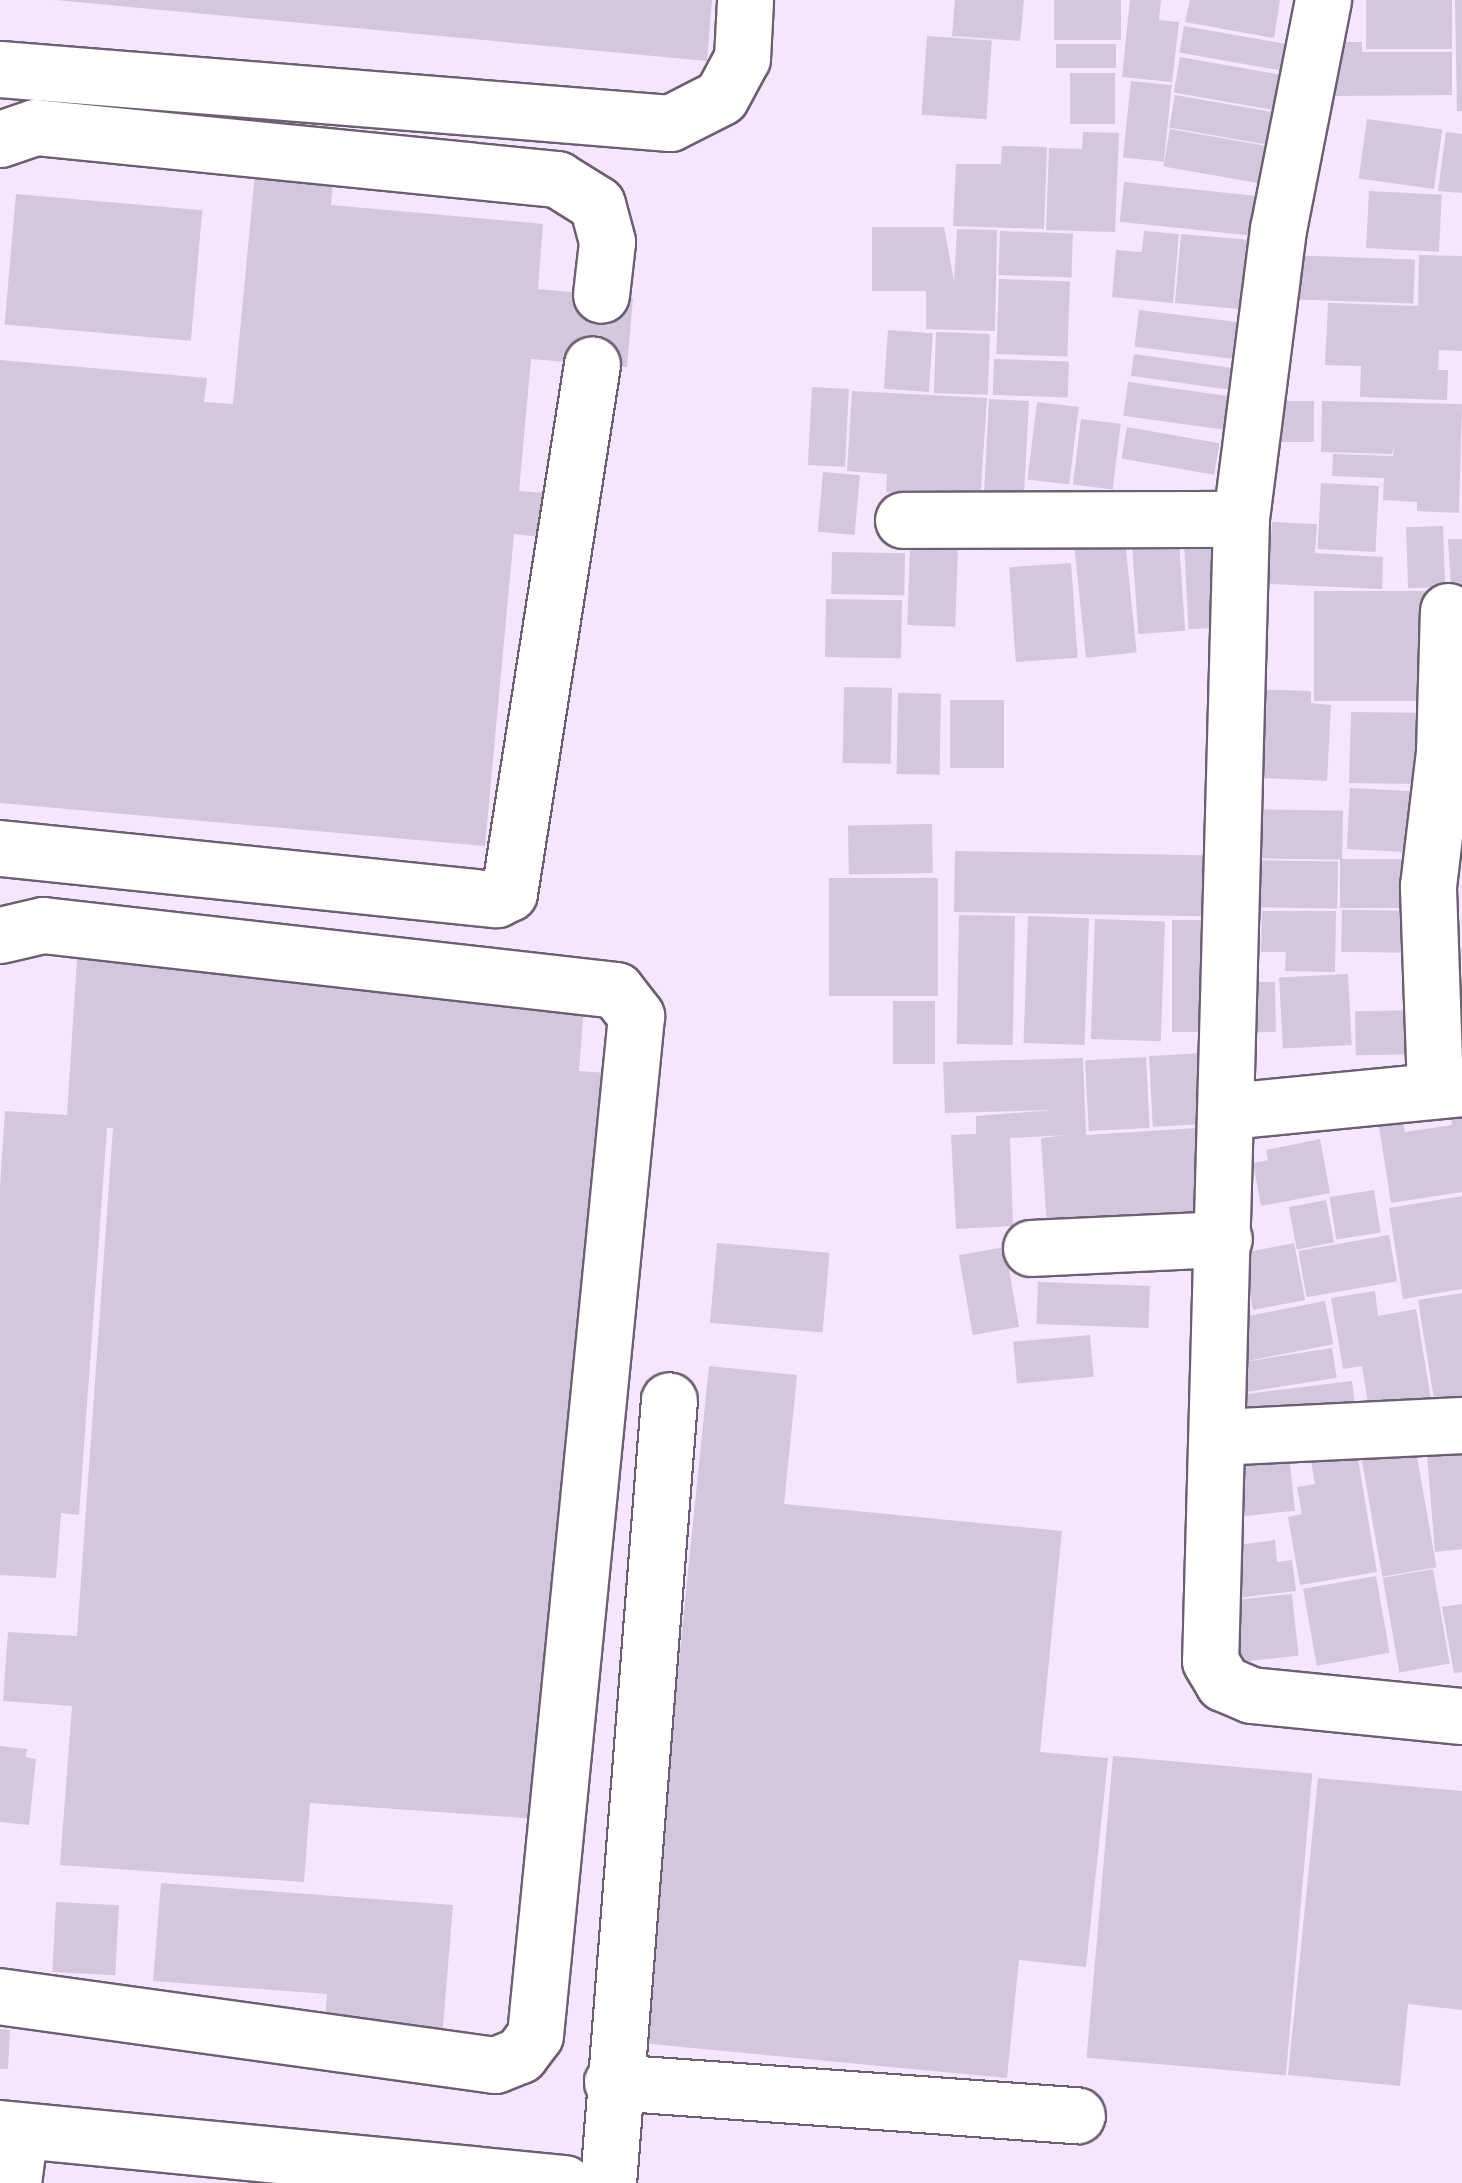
<!DOCTYPE html>
<style>
body{margin:0}
#map{position:relative;width:1462px;height:2183px;overflow:hidden;background:#f6e6fd;font-family:Mulish,sans-serif}
div>[style]{position:absolute}
.building>*{inset:0;background:#d3c6dd;transform-origin:0 0}
.minor-tunnel>*{height:55px;margin-top:-27.5px;transform-origin:0;background:repeating-linear-gradient(90deg,#d5c7dc 0 55px,transparent 0 83px)}
.roads{filter:drop-shadow(2px 0 #6d5f72) drop-shadow(-2px 0 #6d5f72) drop-shadow(0 2px #6d5f72) drop-shadow(0 -2px #6d5f72)}
.minor>*{height:55px;margin:-27.5px;padding:0 27.5px;transform-origin:27.5px;border-radius:27.5px;background:#fff}
span{translate:-50% -50%;white-space:nowrap;text-align:center;line-height:1.15;-webkit-text-stroke:8px #fff;paint-order:stroke}
</style>
<div id="map">
<div class="building">
<div style="clip-path:polygon(55px 0,712px 0,707px 61px)"></div>
<div style="clip-path:polygon(955px 0,1024px 0,1020px 41px,952px 36px)"></div>
<div style="left:1054px;top:0;width:67px;height:40px"></div>
<div style="clip-path:polygon(1130px 0,1161px 0,1159px 20px,1179px 22px,1172px 82px,1122px 77px)"></div>
<div style="clip-path:polygon(1190px 0,1280px 0,1274px 38px,1185px 22px)"></div>
<div style="left:1366px;top:0;width:86px;height:49px"></div>
<div style="clip-path:polygon(1455px 0,1462px 0,1462px 111px,1457px 111px)"></div>
<div style="left:1184px;top:26px;width:110px;height:27px;rotate:10deg"></div>
<div style="left:927px;top:36px;width:65px;height:79px;rotate:4deg"></div>
<div style="clip-path:polygon(1331px 42px,1362px 42px,1362px 52px,1452px 52px,1452px 95px,1331px 96px)"></div>
<div style="left:1056px;top:44px;width:60px;height:24px"></div>
<div style="left:1180px;top:57px;width:109px;height:36px;rotate:10deg"></div>
<div style="left:1070px;top:73px;width:45px;height:51px"></div>
<div style="left:1131px;top:81px;width:41px;height:77px;rotate:6deg"></div>
<div style="left:1175px;top:95px;width:110px;height:33px;rotate:10deg"></div>
<div style="left:1367px;top:119px;width:76px;height:60px;rotate:8deg"></div>
<div style="left:1170px;top:129px;width:109px;height:38px;rotate:10deg"></div>
<div style="clip-path:polygon(1083px 132px,1119px 133px,1115px 232px,1046px 230px,1049px 148px,1082px 149px)"></div>
<div style="clip-path:polygon(1446px 132px,1462px 134px,1462px 193px,1438px 191px)"></div>
<div style="clip-path:polygon(1002px 146px,1047px 147px,1044px 229px,953px 226px,956px 164px,1001px 164px)"></div>
<div style="clip-path:polygon(256px 163px,334px 170px,331px 205px,543px 224px,538px 289px,633px 298px,627px 367px,531px 359px,519px 491px,546px 493px,542px 537px,514px 534px,485px 846px,0 803px,0 360px,207px 378px,204px 402px,233px 404px)"></div>
<div style="left:1124px;top:182px;width:145px;height:40px;rotate:6deg"></div>
<div style="left:1369px;top:191px;width:73px;height:57px;rotate:3deg"></div>
<div style="left:16px;top:194px;width:187px;height:131px;rotate:5deg"></div>
<div style="clip-path:polygon(872px 227px,944px 227px,954px 281px,957px 229px,997px 230px,995px 331px,926px 329px,926px 291px,872px 291px)"></div>
<div style="left:1000px;top:231px;width:73px;height:44px;rotate:2deg"></div>
<div style="clip-path:polygon(1144px 231px,1179px 234px,1173px 303px,1112px 297px,1116px 250px,1142px 252px)"></div>
<div style="clip-path:polygon(1181px 234px,1262px 241px,1258px 280px,1242px 279px,1239px 309px,1175px 303px)"></div>
<div style="left:1285px;top:255px;width:130px;height:44px;rotate:2deg"></div>
<div style="clip-path:polygon(1419px 255px,1462px 256px,1462px 351px,1439px 350px,1438px 370px,1448px 370px,1447px 400px,1360px 397px,1361px 366px,1325px 365px,1328px 303px,1418px 306px)"></div>
<div style="left:999px;top:279px;width:71px;height:75px;rotate:2deg"></div>
<div style="left:1139px;top:310px;width:101px;height:37px;rotate:7deg"></div>
<div style="left:888px;top:330px;width:45px;height:59px;rotate:4deg"></div>
<div style="left:936px;top:332px;width:54px;height:61px;rotate:2deg"></div>
<div style="left:1134px;top:354px;width:98px;height:22px;rotate:8deg"></div>
<div style="left:994px;top:359px;width:75px;height:36px;rotate:2deg"></div>
<div style="left:1128px;top:382px;width:102px;height:34px;rotate:8deg"></div>
<div style="left:812px;top:387px;width:37px;height:78px;rotate:3deg"></div>
<div style="clip-path:polygon(852px 391px,987px 398px,980px 502px,886px 492px,887px 474px,847px 471px)"></div>
<div style="left:989px;top:399px;width:40px;height:97px;rotate:3deg"></div>
<div style="left:1271px;top:401px;width:43px;height:41px"></div>
<div style="clip-path:polygon(1322px 401px,1462px 404px,1459px 513px,1417px 511px,1417px 502px,1383px 500px,1384px 478px,1332px 476px,1333px 454px,1393px 456px,1394px 447px,1392px 454px,1321px 452px)"></div>
<div style="left:1037px;top:402px;width:42px;height:78px;rotate:7deg"></div>
<div style="left:1081px;top:419px;width:40px;height:66px;rotate:7deg"></div>
<div style="left:1127px;top:427px;width:94px;height:32px;rotate:10deg"></div>
<div style="left:823px;top:472px;width:37px;height:60px;rotate:5deg"></div>
<div style="left:1321px;top:483px;width:58px;height:66px;rotate:3deg"></div>
<div style="clip-path:polygon(1272px 522px,1317px 524px,1315px 553px,1383px 557px,1382px 589px,1268px 584px)"></div>
<div style="left:1443px;top:526px;width:61px;height:37px;rotate:88deg"></div>
<div style="clip-path:polygon(1448px 539px,1462px 539px,1462px 585px,1451px 585px)"></div>
<div style="left:1125px;top:541px;width:112px;height:51px;rotate:84deg"></div>
<div style="left:1227px;top:541px;width:86px;height:43px;rotate:87deg"></div>
<div style="left:1179px;top:542px;width:89px;height:47px;rotate:86deg"></div>
<div style="left:910px;top:547px;width:48px;height:78px;rotate:2deg"></div>
<div style="left:832px;top:552px;width:73px;height:42px;rotate:1deg"></div>
<div style="left:1071px;top:563px;width:95px;height:62px;rotate:86deg"></div>
<div style="left:1314px;top:591px;width:129px;height:110px"></div>
<div style="left:826px;top:599px;width:76px;height:58px;rotate:1deg"></div>
<div style="left:844px;top:687px;width:48px;height:76px;rotate:1deg"></div>
<div style="clip-path:polygon(1246px 689px,1311px 691px,1311px 703px,1331px 705px,1327px 781px,1242px 777px)"></div>
<div style="left:898px;top:693px;width:43px;height:81px;rotate:1deg"></div>
<div style="left:950px;top:700px;width:54px;height:68px"></div>
<div style="clip-path:polygon(1351px 712px,1440px 713px,1418px 784px,1349px 783px)"></div>
<div style="left:1350px;top:788px;width:77px;height:61px;rotate:3deg"></div>
<div style="left:1247px;top:809px;width:96px;height:49px;rotate:1deg"></div>
<div style="left:932px;top:824px;width:49px;height:84px;rotate:89deg"></div>
<div style="left:955px;top:851px;width:261px;height:61px;rotate:1deg"></div>
<div style="left:1340px;top:859px;width:82px;height:49px"></div>
<div style="left:1247px;top:860px;width:91px;height:47px;rotate:1deg"></div>
<div style="left:938px;top:878px;width:118px;height:109px;rotate:90deg"></div>
<div style="clip-path:polygon(1262px 911px,1336px 911px,1335px 972px,1285px 971px,1286px 952px,1261px 952px)"></div>
<div style="left:1418px;top:911px;width:42px;height:76px;rotate:91deg"></div>
<div style="left:959px;top:915px;width:56px;height:129px;rotate:1deg"></div>
<div style="left:1028px;top:916px;width:61px;height:127px;rotate:2deg"></div>
<div style="left:1095px;top:919px;width:70px;height:120px;rotate:2deg"></div>
<div style="left:1172px;top:920px;width:41px;height:112px"></div>
<div style="clip-path:polygon(77px 959px,585px 994px,579px 1071px,608px 1073px,554px 1820px,310px 1803px,304px 1882px,60px 1865px,72px 1706px,3px 1701px,8px 1632px,77px 1636px,113px 1128px,107px 1128px,79px 1515px,61px 1513px,56px 1578px,0 1575px,0 1186px,5px 1111px,67px 1115px)"></div>
<div style="left:1348px;top:974px;width:71px;height:69px;rotate:87deg"></div>
<div style="left:1275px;top:982px;width:50px;height:42px;rotate:89deg"></div>
<div style="left:893px;top:1001px;width:42px;height:63px"></div>
<div style="left:1430px;top:1010px;width:44px;height:75px;rotate:89deg"></div>
<div style="left:1204px;top:1053px;width:71px;height:55px;rotate:87deg"></div>
<div style="left:1146px;top:1057px;width:71px;height:61px;rotate:87deg"></div>
<div style="clip-path:polygon(1083px 1058px,1086px 1135px,1212px 1127px,1208px 1232px,1048px 1242px,1041px 1138px,1067px 1135px,1010px 1138px,1013px 1226px,956px 1229px,951px 1135px,976px 1134px,976px 1116px,1054px 1110px,945px 1113px,943px 1062px)"></div>
<div style="clip-path:polygon(1462px 1114px,1462px 1192px,1391px 1203px,1378px 1120px,1402px 1116px,1405px 1132px,1452px 1125px,1451px 1115px)"></div>
<div style="clip-path:polygon(1320px 1139px,1330px 1193px,1261px 1206px,1253px 1163px,1268px 1160px,1266px 1150px)"></div>
<div style="left:1374px;top:1190px;width:43px;height:45px;rotate:81deg"></div>
<div style="clip-path:polygon(1462px 1196px,1462px 1289px,1403px 1299px,1389px 1208px)"></div>
<div style="left:1326px;top:1200px;width:43px;height:38px;rotate:79deg"></div>
<div style="left:1389px;top:1235px;width:47px;height:92px;rotate:80deg"></div>
<div style="left:717px;top:1243px;width:113px;height:80px;rotate:5deg"></div>
<div style="left:1294px;top:1243px;width:58px;height:53px;rotate:79deg"></div>
<div style="left:1005px;top:1247px;width:81px;height:47px;rotate:80deg"></div>
<div style="left:1038px;top:1282px;width:112px;height:42px;rotate:2deg"></div>
<div style="clip-path:polygon(1375px 1291px,1378px 1316px,1416px 1309px,1433px 1412px,1371px 1422px,1362px 1366px,1343px 1369px,1331px 1298px)"></div>
<div style="clip-path:polygon(1462px 1293px,1462px 1407px,1436px 1411px,1418px 1300px)"></div>
<div style="left:1325px;top:1301px;width:44px;height:92px;rotate:79deg"></div>
<div style="left:1090px;top:1335px;width:42px;height:77px;rotate:85deg"></div>
<div style="left:1332px;top:1348px;width:30px;height:93px;rotate:81deg"></div>
<div style="clip-path:polygon(709px 1366px,797px 1375px,784px 1504px,1062px 1531px,1040px 1752px,1108px 1758px,1086px 1967px,1019px 1960px,1007px 2078px,640px 2043px)"></div>
<div style="left:1352px;top:1381px;width:39px;height:112px;rotate:83deg"></div>
<div style="clip-path:polygon(1462px 1440px,1462px 1549px,1435px 1552px,1426px 1443px)"></div>
<div style="left:1416px;top:1451px;width:118px;height:55px;rotate:80deg"></div>
<div style="clip-path:polygon(1357px 1453px,1377px 1572px,1300px 1585px,1288px 1517px,1302px 1514px,1297px 1487px,1315px 1484px,1311px 1461px)"></div>
<div style="left:1289px;top:1454px;width:57px;height:50px;rotate:84deg"></div>
<div style="clip-path:polygon(1275px 1540px,1277px 1562px,1292px 1560px,1296px 1591px,1229px 1599px,1222px 1547px)"></div>
<div style="left:1433px;top:1569px;width:96px;height:51px;rotate:80deg"></div>
<div style="left:1376px;top:1576px;width:78px;height:74px;rotate:80deg"></div>
<div style="left:1292px;top:1594px;width:62px;height:66px;rotate:84deg"></div>
<div style="clip-path:polygon(1462px 1604px,1462px 1672px,1454px 1673px,1442px 1607px)"></div>
<div style="clip-path:polygon(0 1746px,27px 1749px,26px 1757px,36px 1759px,29px 1825px,0 1822px)"></div>
<div style="left:1113px;top:1756px;width:200px;height:303px;rotate:5deg"></div>
<div style="clip-path:polygon(1318px 1778px,1462px 1791px,1462px 2010px,1408px 2004px,1400px 2086px,1288px 2075px)"></div>
<div style="clip-path:polygon(161px 1883px,453px 1905px,442px 2039px,324px 2030px,327px 1994px,153px 1981px)"></div>
<div style="left:56px;top:1902px;width:63px;height:70px;rotate:3deg"></div>
<div style="clip-path:polygon(0 2029px,10px 2030px,8px 2069px,0 2069px)"></div>
</div>
<div class="minor-tunnel">
<div style="left:592px;top:364px;width:70px;rotate:-82.6deg"></div>
</div>
<div class="roads">
<div class="minor">
<div style="left:1323px;top:0;width:233px;rotate:101.1deg"></div>
<div style="left:1278px;top:229px;width:292px;rotate:97.3deg"></div>
<div style="left:1241px;top:519px;width:1142px;rotate:91.55deg"></div>
<div style="left:1210px;top:1661px;width:26px;rotate:59deg"></div>
<div style="left:1223px;top:1683px;width:30px;rotate:23deg"></div>
<div style="left:1251px;top:1695px;width:212px;rotate:5.7deg"></div>
<div style="left:0;top:69px;width:672px;rotate:4.61deg"></div>
<div style="left:670px;top:123px;width:57px;rotate:-27deg"></div>
<div style="left:721px;top:97px;width:44px;rotate:-61.7deg"></div>
<div style="left:742px;top:58px;width:58px;rotate:-87deg"></div>
<div style="left:0;top:139px;width:37px;rotate:-19deg"></div>
<div style="left:35px;top:127px;width:525px;rotate:5.69deg"></div>
<div style="left:557px;top:179px;width:47px;rotate:32deg"></div>
<div style="left:597px;top:204px;width:39px;rotate:75deg"></div>
<div style="left:607px;top:242px;width:53px;rotate:96.5deg"></div>
<div style="left:903px;top:520px;width:338px;rotate:-0.2deg"></div>
<div style="left:0;top:848px;width:499px;rotate:5.9deg"></div>
<div style="left:496px;top:899px;width:14px;rotate:-25deg"></div>
<div style="left:509px;top:893px;width:535px;rotate:-81.08deg"></div>
<div style="left:0;top:935px;width:44px;rotate:-13.1deg"></div>
<div style="left:43px;top:925px;width:577px;rotate:6.47deg"></div>
<div style="left:616px;top:990px;width:33px;rotate:52deg"></div>
<div style="left:636px;top:1016px;width:1024px;rotate:95.66deg"></div>
<div style="left:535px;top:2035px;width:25px;rotate:127deg"></div>
<div style="left:520px;top:2055px;width:27px;rotate:158deg"></div>
<div style="left:495px;top:2065px;width:500px;rotate:-172.1deg"></div>
<div style="left:1435px;top:1089px;width:203px;rotate:-92deg"></div>
<div style="left:1428px;top:886px;width:135px;rotate:-83.2deg"></div>
<div style="left:1444px;top:752px;width:141px;rotate:-88.4deg"></div>
<div style="left:1229px;top:1111px;width:234px;rotate:-5.6deg"></div>
<div style="left:1031px;top:1248px;width:193px;rotate:-2.7deg"></div>
<div style="left:1217px;top:1437px;width:245px;rotate:-2.8deg"></div>
<div style="left:612px;top:2082px;width:466px;rotate:4.1deg"></div>
<div style="left:0;top:2128px;width:567px;rotate:5.57deg"></div>
<div style="left:13px;top:2183px;width:53px;rotate:-82.5deg"></div>
<div style="left:608px;top:2183px;width:785px;rotate:-85.55deg"></div>
</div>
</div>
</div>
